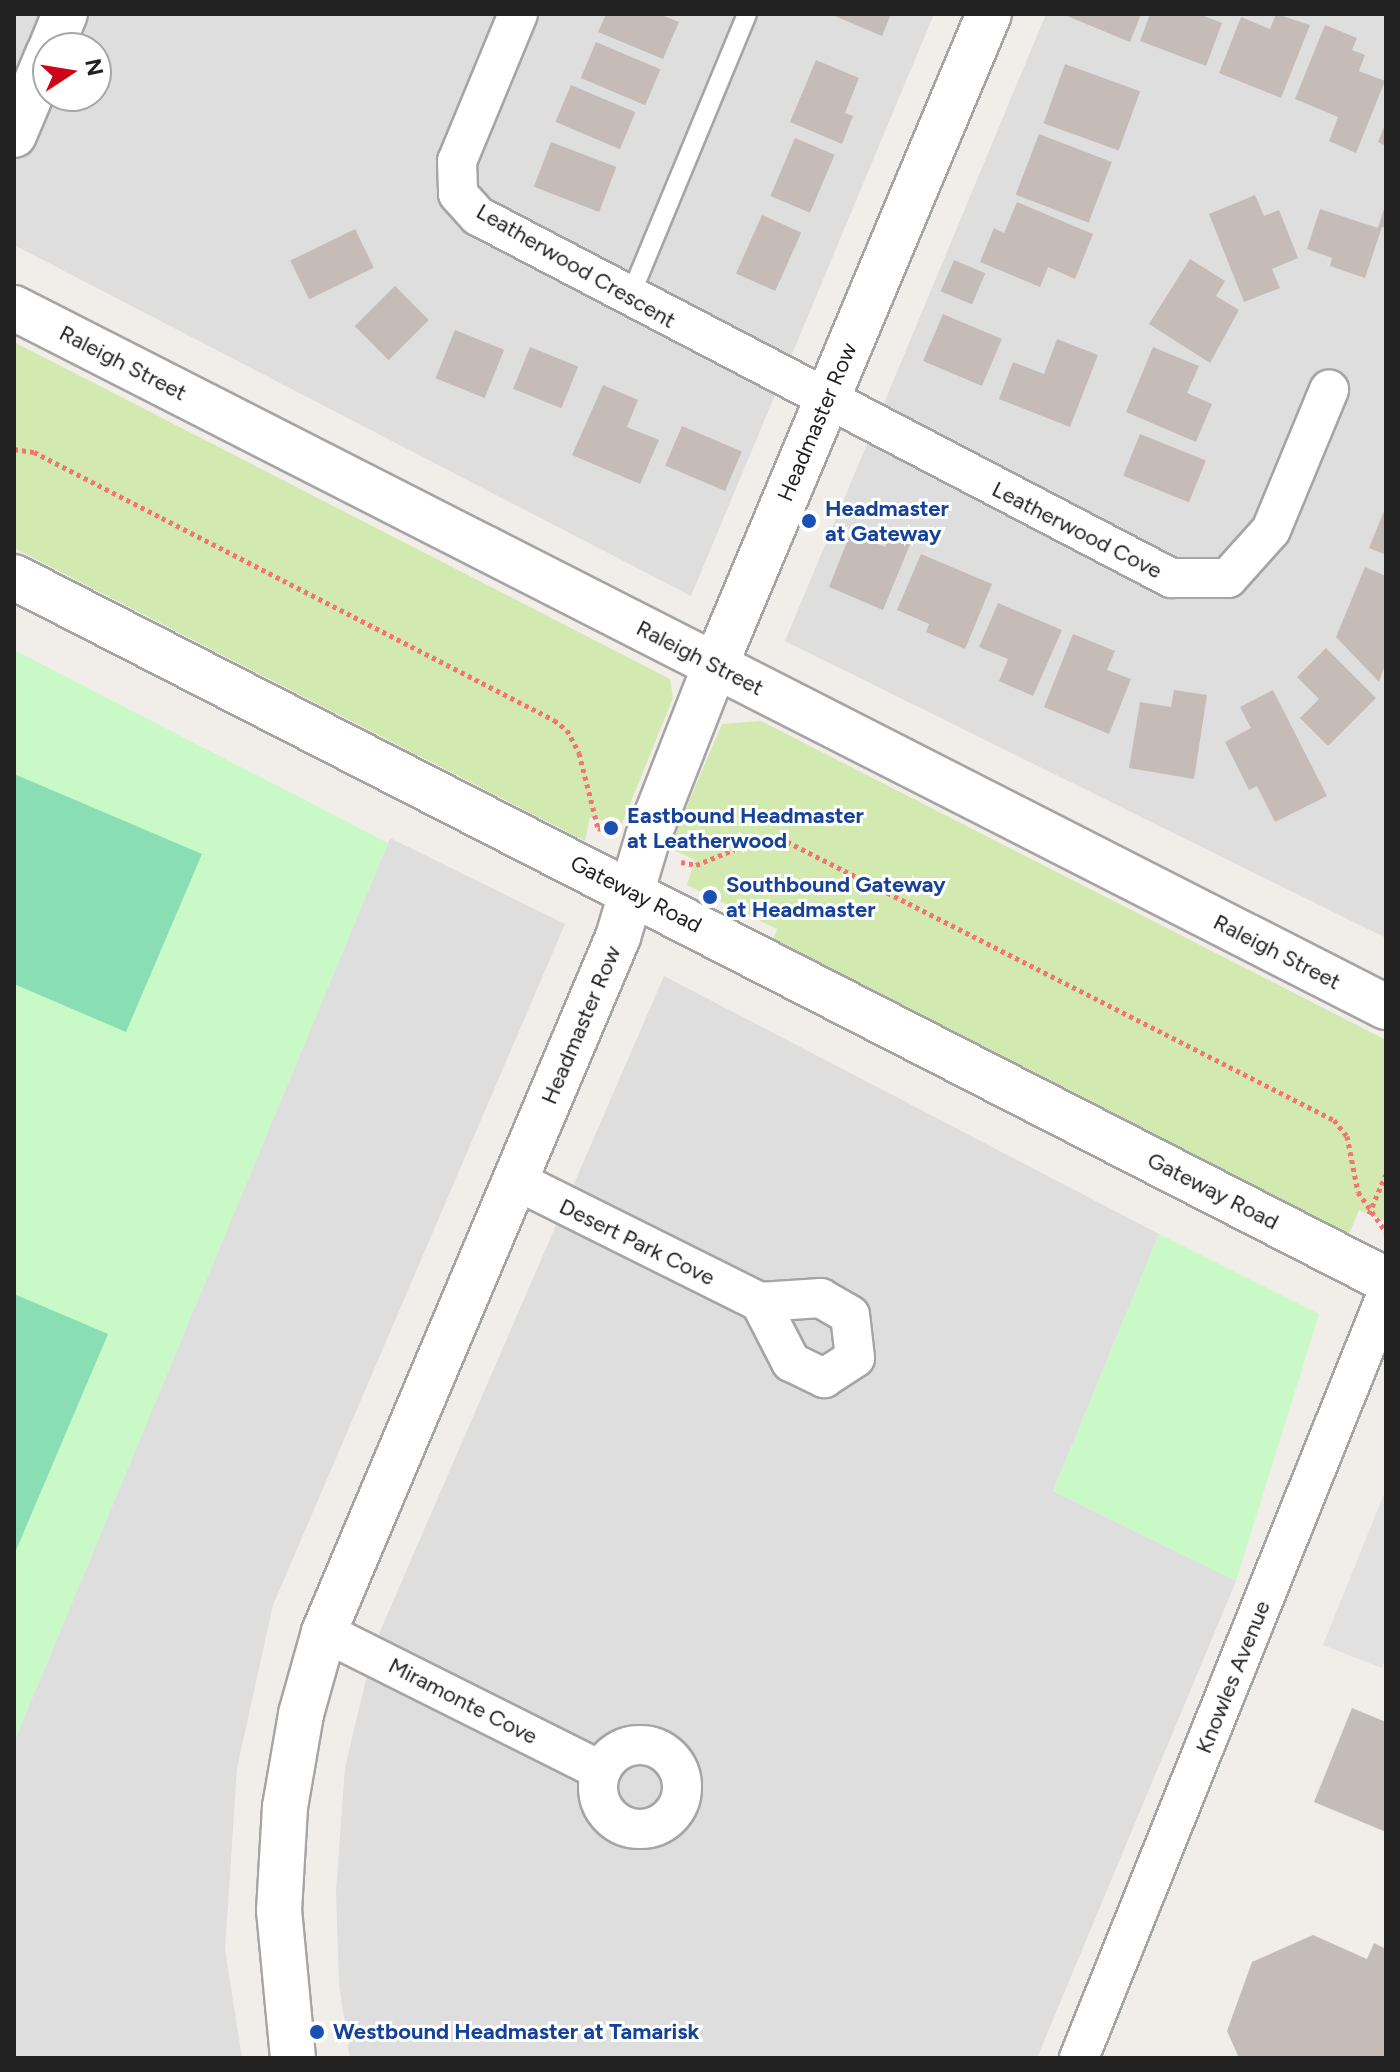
<!DOCTYPE html>
<style>
body{margin:0}
#map{position:relative;width:1400px;height:2072px;overflow:hidden;background:#f1ede8;font-family:Figtree,sans-serif}
div>[style]{position:absolute}
.residential>*{inset:0;background:#dfdede}
.grass>*{inset:0;background:#d2e9b0}
.park>*{inset:0;background:#c8f9c7}
.pitch>*{inset:0;background:#89deb4}
.parking>*{inset:0;background:#e1e1e1}
.building>*{inset:0;background:#c6bcb7;transform-origin:0 0}
.path>*{height:5px;margin-top:-2.5px;transform-origin:0;background:repeating-linear-gradient(90deg,#f77373 0 4px,transparent 0 8px)}
.roads{filter:drop-shadow(2px 0 #a5a5a5) drop-shadow(-2px 0 #a5a5a5) drop-shadow(0 2px #a5a5a5) drop-shadow(0 -2px #a5a5a5)}
.service>*{height:18px;margin:-9px;padding:0 9px;transform-origin:9px;border-radius:9px;background:#fff}
.minor>*{height:38px;margin:-19px;padding:0 19px;transform-origin:19px;border-radius:19px;background:#fff}
.minor>.ring{margin:-19px;padding:0;box-sizing:content-box;background:none;border:38px solid #fff;border-radius:50%}
.tertiary>*{height:44px;margin:-22px;padding:0 22px;transform-origin:22px;border-radius:22px;background:#fff}
.dots>*{width:22px;height:22px;translate:-50% -50%;box-sizing:border-box;border:4px solid #fff;border-radius:50%}
span{translate:-50% -50%;white-space:nowrap;text-align:center;line-height:1.15;-webkit-text-stroke:6px #fff;paint-order:stroke}
.street-label{font-size:22px;color:#212121}
.transit-label{font-size:22px;color:#164399;font-weight:700}
.left{translate:0 -50%;text-align:left}
.frame{position:absolute;inset:0;border:16px solid #212121;pointer-events:none}
.north{position:absolute;left:32px;top:32px;width:80px;height:80px;box-sizing:border-box;background:#fff;border:2px solid #a6a6a6;border-radius:50%;rotate:78deg;font-size:22px;font-weight:700;line-height:32px;text-align:center;color:#212121}
.north::after{content:'';display:block;margin:auto;width:28px;height:36px;background:#cd0519;clip-path:polygon(50% 0,100% 100%,50% 72%,0 100%)}
</style>
<div id="map">
<div class="residential">
<div style="clip-path:polygon(evenodd,14px 14px,934px 14px,691px 596px,14px 245px,14px 14px,48px 48px,96px 48px,96px 96px,48px 96px,48px 48px)"></div>
<div style="clip-path:polygon(1046px 14px,1386px 14px,1386px 938px,785px 641px)"></div>
<div style="clip-path:polygon(390px 838px,565px 924px,273px 1605px,237px 1768px,225px 1950px,242px 2058px,14px 2058px,14px 1742px)"></div>
<div style="clip-path:polygon(664px 976px,1159px 1234px,1053px 1491px,1236px 1581px,1037px 2058px,350px 2058px,339px 1984px,336px 1892px,345px 1767px,375px 1643px)"></div>
</div>
<div class="grass">
<div style="clip-path:polygon(14px 342px,670px 679px,673px 698px,621px 826px,590px 817px,585px 841px,14px 548px)"></div>
<div style="clip-path:polygon(761px 721px,1386px 1040px,1386px 1221px,1359px 1210px,1348px 1236px,773px 941px,777px 929px,687px 885px,695px 860px,669px 848px,722px 724px)"></div>
</div>
<div class="park">
<div style="clip-path:polygon(14px 650px,388px 843px,14px 1742px)"></div>
<div style="clip-path:polygon(1159px 1234px,1319px 1314px,1236px 1581px,1053px 1491px)"></div>
</div>
<div class="pitch">
<div style="clip-path:polygon(14px 774px,202px 854px,126px 1032px,14px 984px)"></div>
<div style="clip-path:polygon(14px 1294px,108px 1334px,14px 1555px)"></div>
</div>
<div class="parking">
<div style="clip-path:polygon(1386px 1489px,1386px 1657px,1382px 1668px,1323px 1645px)"></div>
</div>
<div class="building">
<div style="clip-path:polygon(606px 14px,659px 14px,679px 22px,663px 59px,598px 32px)"></div>
<div style="clip-path:polygon(830px 14px,891px 14px,882px 36px)"></div>
<div style="clip-path:polygon(1062px 14px,1141px 14px,1130px 42px)"></div>
<div style="clip-path:polygon(1150px 14px,1199px 14px,1222px 23px,1206px 66px,1140px 41px)"></div>
<div style="clip-path:polygon(1276px 14px,1310px 25px,1281px 98px,1219px 73px,1241px 17px,1270px 29px)"></div>
<div style="clip-path:polygon(1325px 25px,1357px 38px,1352px 50px,1365px 55px,1359px 71px,1385px 81px,1356px 153px,1329px 141px,1338px 117px,1295px 99px)"></div>
<div style="left:596px;top:42px;width:70px;height:39px;rotate:23deg"></div>
<div style="clip-path:polygon(816px 60px,859px 78px,845px 113px,853px 116px,842px 144px,790px 122px)"></div>
<div style="left:1065px;top:64px;width:80px;height:63px;rotate:20deg"></div>
<div style="left:571px;top:85px;width:70px;height:40px;rotate:23deg"></div>
<div style="clip-path:polygon(1386px 122px,1386px 146px,1378px 142px)"></div>
<div style="left:1039px;top:134px;width:78px;height:65px;rotate:21deg"></div>
<div style="left:795px;top:138px;width:43px;height:63px;rotate:23deg"></div>
<div style="left:551px;top:142px;width:70px;height:48px;rotate:21deg"></div>
<div style="clip-path:polygon(1255px 195px,1264px 216px,1279px 210px,1298px 258px,1272px 269px,1280px 288px,1244px 302px,1209px 214px)"></div>
<div style="clip-path:polygon(1017px 202px,1093px 234px,1075px 279px,1048px 267px,1040px 287px,980px 262px,994px 228px,1004px 233px)"></div>
<div style="clip-path:polygon(1385px 205px,1386px 228px,1382px 227px,1365px 278px,1330px 266px,1332px 258px,1307px 249px,1320px 209px,1378px 228px)"></div>
<div style="left:762px;top:215px;width:43px;height:64px;rotate:24deg"></div>
<div style="left:355px;top:229px;width:43px;height:72px;rotate:64deg"></div>
<div style="clip-path:polygon(1190px 259px,1225px 281px,1216px 296px,1239px 310px,1210px 363px,1149px 324px)"></div>
<div style="left:954px;top:260px;width:34px;height:34px;rotate:23deg"></div>
<div style="left:395px;top:286px;width:48px;height:57px;rotate:45deg"></div>
<div style="left:943px;top:314px;width:64px;height:51px;rotate:23deg"></div>
<div style="left:455px;top:330px;width:53px;height:52px;rotate:22deg"></div>
<div style="clip-path:polygon(1057px 339px,1098px 355px,1070px 427px,999px 399px,1013px 362px,1044px 374px)"></div>
<div style="left:530px;top:347px;width:52px;height:45px;rotate:22deg"></div>
<div style="clip-path:polygon(1153px 347px,1199px 366px,1187px 393px,1212px 404px,1196px 442px,1126px 412px)"></div>
<div style="clip-path:polygon(603px 385px,638px 400px,627px 427px,659px 440px,640px 484px,572px 455px)"></div>
<div style="left:682px;top:426px;width:65px;height:43px;rotate:23deg"></div>
<div style="left:1140px;top:434px;width:71px;height:45px;rotate:22deg"></div>
<div style="clip-path:polygon(1386px 506px,1386px 555px,1369px 548px)"></div>
<div style="clip-path:polygon(851px 532px,885px 547px,891px 533px,911px 542px,883px 610px,829px 587px)"></div>
<div style="clip-path:polygon(921px 554px,992px 584px,965px 649px,926px 632px,929px 624px,897px 610px)"></div>
<div style="clip-path:polygon(1365px 567px,1386px 576px,1386px 662px,1379px 682px,1336px 637px)"></div>
<div style="clip-path:polygon(998px 603px,1062px 630px,1033px 696px,999px 681px,1008px 659px,979px 647px)"></div>
<div style="clip-path:polygon(1073px 634px,1115px 651px,1107px 670px,1131px 679px,1109px 734px,1044px 707px)"></div>
<div style="clip-path:polygon(1326px 648px,1376px 698px,1328px 746px,1300px 718px,1319px 699px,1297px 677px)"></div>
<div style="clip-path:polygon(1174px 690px,1207px 695px,1194px 779px,1129px 768px,1140px 702px,1171px 707px)"></div>
<div style="clip-path:polygon(1273px 690px,1327px 796px,1275px 822px,1257px 786px,1249px 790px,1225px 742px,1251px 728px,1240px 707px)"></div>
<div style="clip-path:polygon(1352px 1708px,1386px 1722px,1386px 1832px,1314px 1802px)"></div>
<div style="clip-path:polygon(1313px 1935px,1367px 1959px,1374px 1943px,1386px 1949px,1386px 2058px,1239px 2058px,1227px 2031px,1252px 1962px)"></div>
</div>
<div class="path">
<div style="left:14px;top:449px;width:20px;rotate:9deg"></div>
<div style="left:34px;top:452px;width:585px;rotate:27.27deg"></div>
<div style="left:554px;top:720px;width:16px;rotate:38deg"></div>
<div style="left:567px;top:730px;width:26px;rotate:62deg"></div>
<div style="left:579px;top:753px;width:77px;rotate:75.8deg"></div>
<div style="left:598px;top:828px;width:12px;rotate:20deg"></div>
<div style="left:681px;top:862px;width:15px;rotate:11deg"></div>
<div style="left:696px;top:865px;width:61px;rotate:-22deg"></div>
<div style="left:753px;top:842px;width:27px;rotate:-8deg"></div>
<div style="left:780px;top:838px;width:622px;rotate:26.98deg"></div>
<div style="left:1334px;top:1120px;width:21px;rotate:51deg"></div>
<div style="left:1347px;top:1136px;width:57px;rotate:78.9deg"></div>
<div style="left:1358px;top:1192px;width:49px;rotate:55deg"></div>
<div style="left:1369px;top:1214px;width:43px;rotate:-67deg"></div>
</div>
<div class="roads">
<div class="service">
<div style="left:629px;top:299px;width:308px;rotate:-67.5deg"></div>
</div>
<div class="minor">
<div style="left:518px;top:14px;width:159px;rotate:112.5deg"></div>
<div style="left:457px;top:161px;width:33px;rotate:88deg"></div>
<div style="left:458px;top:194px;width:30px;rotate:48deg"></div>
<div style="left:478px;top:216px;width:782px;rotate:27.58deg"></div>
<div style="left:1171px;top:578px;width:57px"></div>
<div style="left:1228px;top:578px;width:64px;rotate:-48.1deg"></div>
<div style="left:1271px;top:530px;width:152px;rotate:-67.5deg"></div>
<div style="left:515px;top:1180px;width:274px;rotate:26.5deg"></div>
<div style="left:760px;top:1302px;width:68px;rotate:62.7deg"></div>
<div style="left:791px;top:1362px;width:37px;rotate:26deg"></div>
<div style="left:824px;top:1378px;width:37px;rotate:-33deg"></div>
<div style="left:855px;top:1358px;width:43px;rotate:-96.6deg"></div>
<div style="left:850px;top:1315px;width:34px;rotate:-150deg"></div>
<div style="left:821px;top:1298px;width:61px;rotate:176.2deg"></div>
<div style="left:324px;top:1632px;width:310px;rotate:26.6deg"></div>
<div class="ring" style="left:598px;top:1745px;width:46px;height:46px"></div>
<div style="left:1079px;top:2058px;width:822px;rotate:-68.06deg"></div>
</div>
<div class="tertiary">
<div style="left:51px;top:48px;width:37px;rotate:-68deg"></div>
<div style="left:14px;top:135px;width:88px;rotate:-67.2deg"></div>
<div style="left:14px;top:308px;width:1540px;rotate:27deg"></div>
<div style="left:14px;top:577px;width:1542px;rotate:27.13deg"></div>
<div style="left:293px;top:2058px;width:148px;rotate:-95.4deg"></div>
<div style="left:279px;top:1911px;width:104px;rotate:-86.7deg"></div>
<div style="left:285px;top:1807px;width:94px;rotate:-80.2deg"></div>
<div style="left:301px;top:1714px;width:85px;rotate:-74.3deg"></div>
<div style="left:324px;top:1632px;width:755px;rotate:-67.07deg"></div>
<div style="left:618px;top:937px;width:104px;rotate:-73.3deg"></div>
<div style="left:648px;top:837px;width:184px;rotate:-68.6deg"></div>
<div style="left:715px;top:666px;width:707px;rotate:-67.21deg"></div>
</div>
</div>
<div class="dots">
<div style="left:809px;top:521px;background:#1a4fb4"></div>
<div style="left:611px;top:828px;background:#1a4fb4"></div>
<div style="left:710px;top:897px;background:#1a4fb4"></div>
<div style="left:317px;top:2032px;background:#1a4fb4"></div>
</div>
<div class="street-label">
<span style="left:576px;top:266px;rotate:30deg">Leatherwood Crescent</span>
<span style="left:123px;top:363px;rotate:27deg">Raleigh Street</span>
<span style="left:817px;top:422px;rotate:-67deg">Headmaster Row</span>
<span style="left:1077px;top:530px;rotate:27deg">Leatherwood Cove</span>
<span style="left:700px;top:658px;rotate:27deg">Raleigh Street</span>
<span style="left:636px;top:894px;rotate:27deg">Gateway Road</span>
<span style="left:1277px;top:952px;rotate:27deg">Raleigh Street</span>
<span style="left:581px;top:1025px;rotate:-67deg">Headmaster Row</span>
<span style="left:1213px;top:1191px;rotate:27deg">Gateway Road</span>
<span style="left:637px;top:1242px;rotate:26deg">Desert Park Cove</span>
<span style="left:1233px;top:1677px;rotate:-68deg">Knowles Avenue</span>
<span style="left:463px;top:1701px;rotate:27deg">Miramonte Cove</span>
</div>
<div class="transit-label">
<span class="left" style="left:825px;top:521px">Headmaster<br>at Gateway</span>
<span class="left" style="left:627px;top:828px">Eastbound Headmaster<br>at Leatherwood</span>
<span class="left" style="left:726px;top:897px">Southbound Gateway<br>at Headmaster</span>
<span class="left" style="left:333px;top:2032px">Westbound Headmaster at Tamarisk</span>
</div>
<div class="frame"></div>
<div class="north">N</div>
</div>
